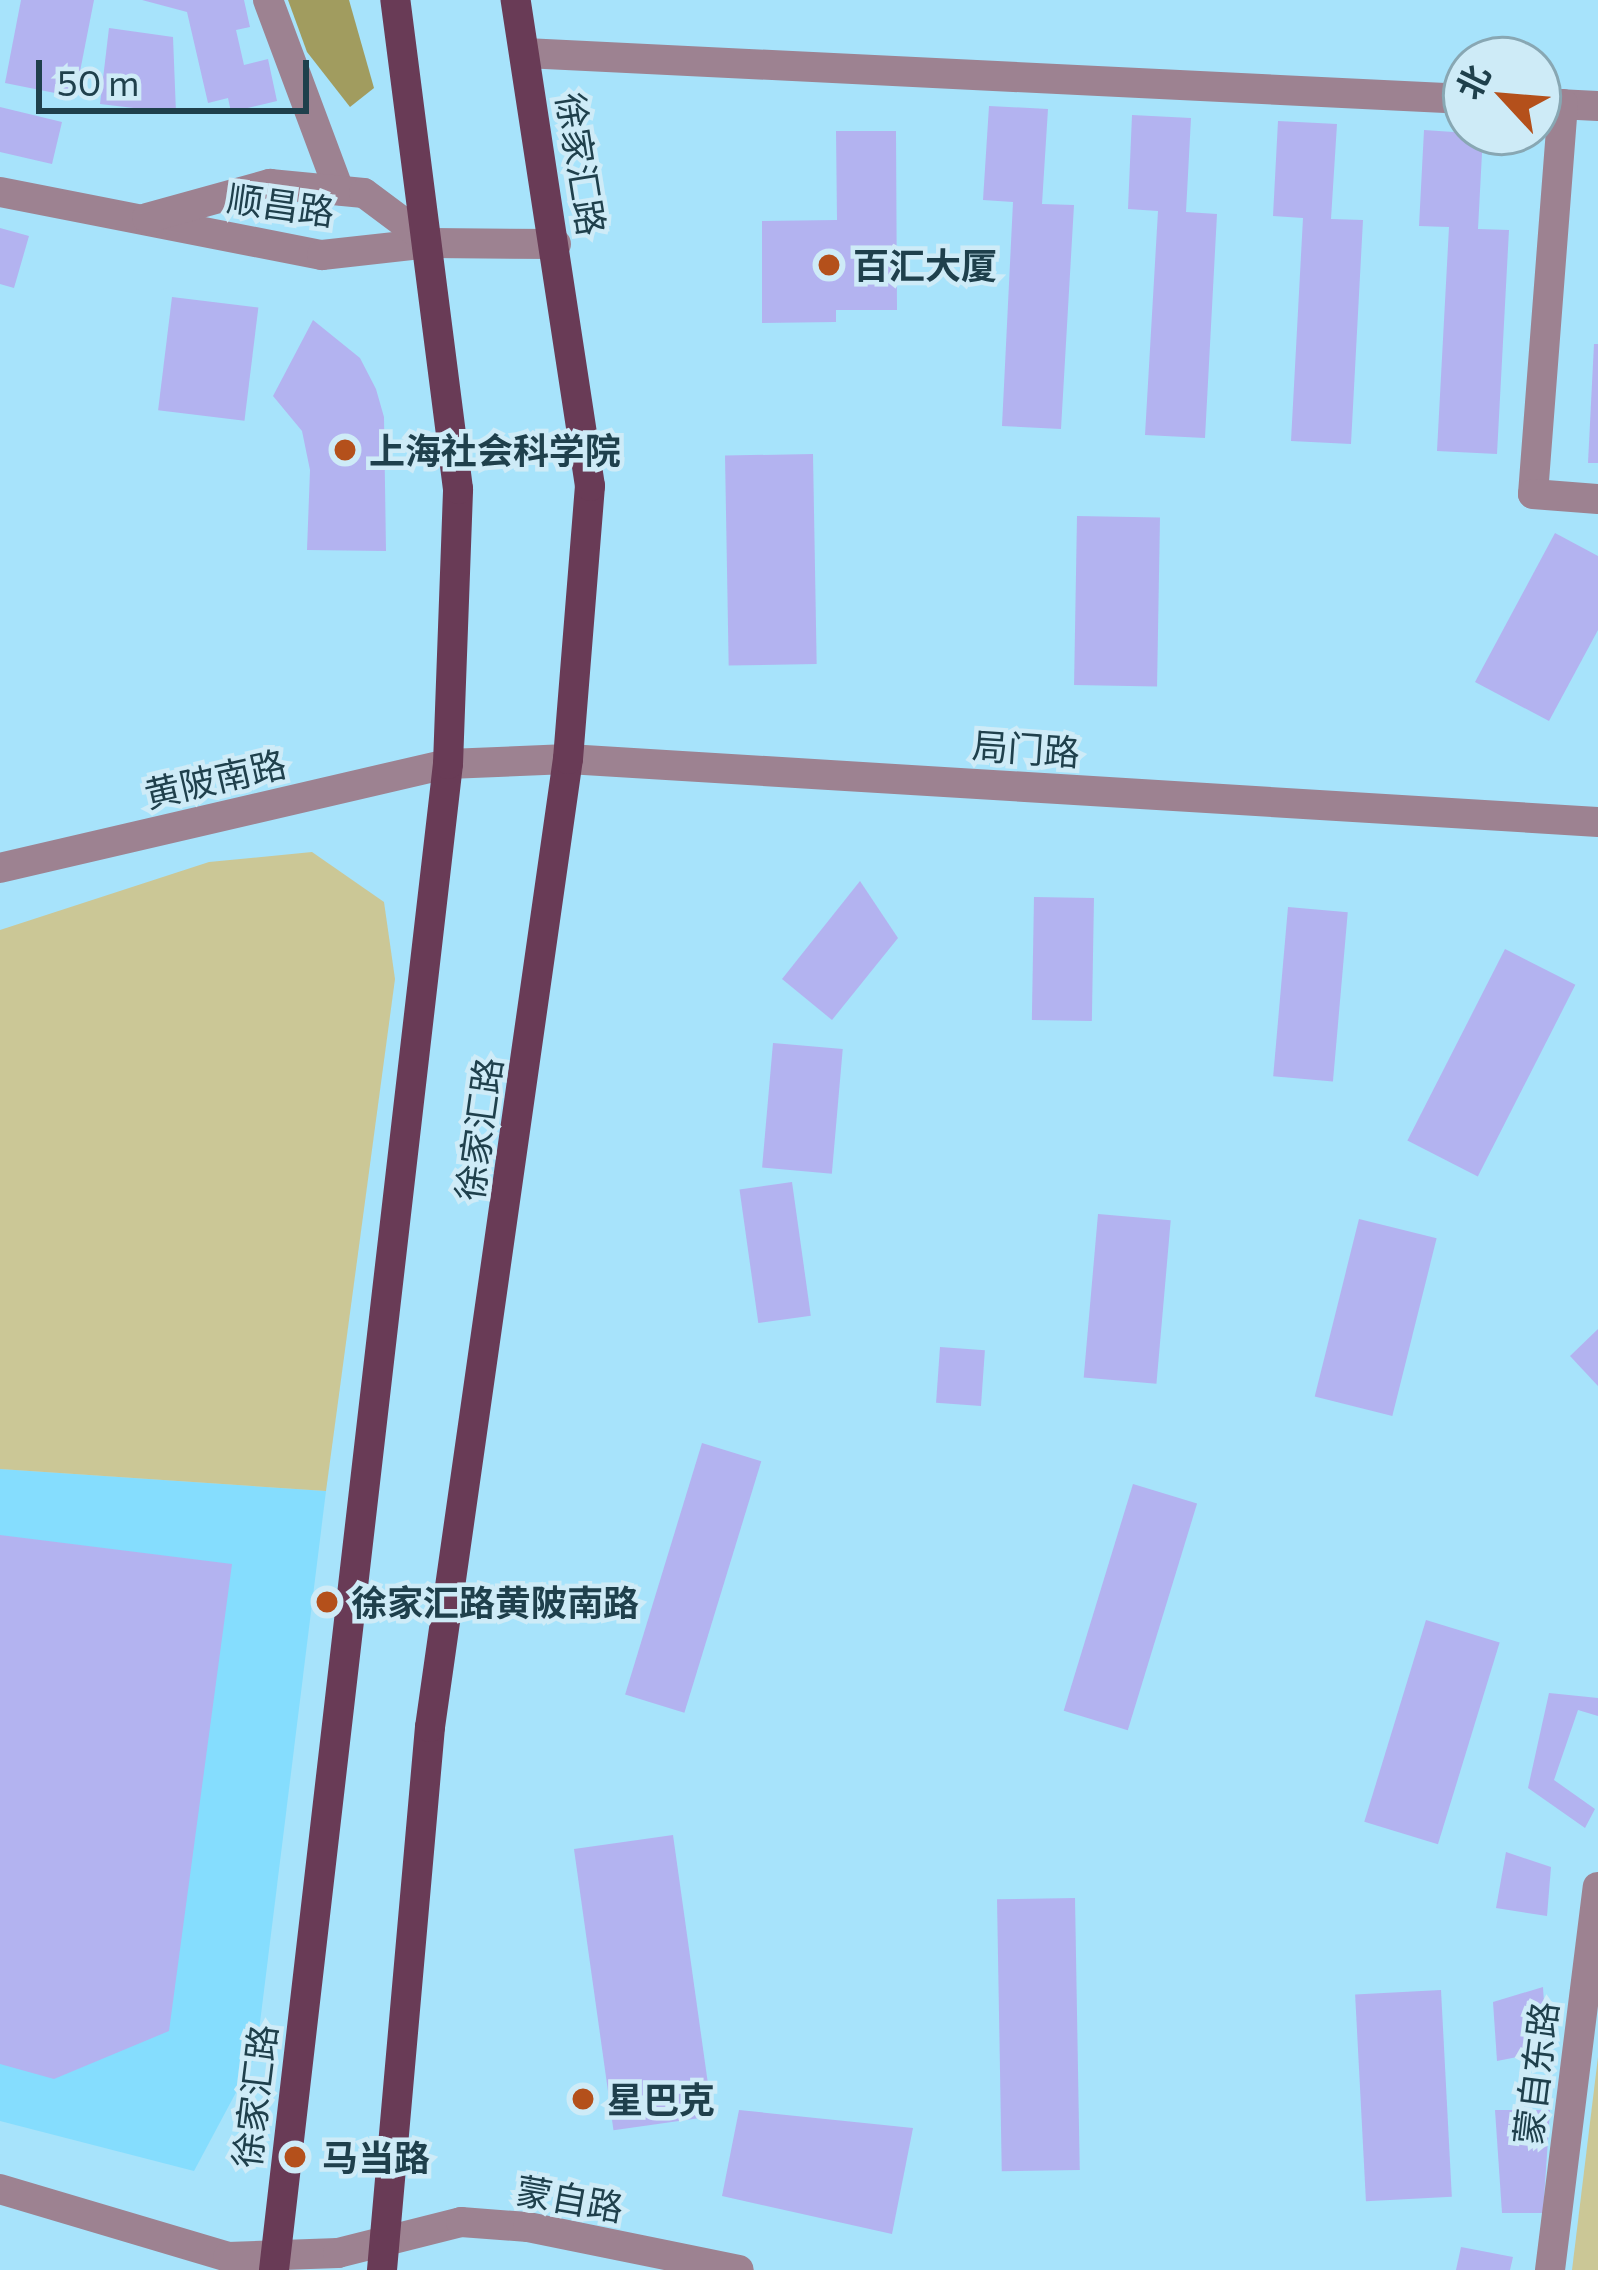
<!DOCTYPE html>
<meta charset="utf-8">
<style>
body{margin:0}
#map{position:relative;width:1598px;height:2270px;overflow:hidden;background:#a7e3fb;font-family:Commissioner,"Noto Sans SC",sans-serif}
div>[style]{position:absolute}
.built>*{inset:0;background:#85ddfe}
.green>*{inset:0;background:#cbc796}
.forest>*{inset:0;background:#a19c5f}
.building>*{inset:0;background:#b3b3f0;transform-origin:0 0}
.minor>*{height:30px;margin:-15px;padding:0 15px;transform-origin:15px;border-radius:15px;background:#9d8291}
.major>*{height:30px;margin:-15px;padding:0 15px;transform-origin:15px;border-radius:15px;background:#693b56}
.dots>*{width:33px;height:33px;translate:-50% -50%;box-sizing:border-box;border:6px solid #ceebf7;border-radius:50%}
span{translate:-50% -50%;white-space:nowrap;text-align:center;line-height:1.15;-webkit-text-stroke:9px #ceebf7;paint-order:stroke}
.street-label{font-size:36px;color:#1f404c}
.poi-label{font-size:36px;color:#1f404c;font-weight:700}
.left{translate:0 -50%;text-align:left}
.north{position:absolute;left:1442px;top:36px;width:120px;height:120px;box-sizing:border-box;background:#ceebf7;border:3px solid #88a7b3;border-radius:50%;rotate:296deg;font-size:33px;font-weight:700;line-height:48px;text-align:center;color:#1f404c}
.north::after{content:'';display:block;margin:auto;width:42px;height:54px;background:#b4501b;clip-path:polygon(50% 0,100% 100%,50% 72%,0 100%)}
.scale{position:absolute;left:36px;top:60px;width:273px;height:54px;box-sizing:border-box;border:6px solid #1f404c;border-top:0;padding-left:15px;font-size:36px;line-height:42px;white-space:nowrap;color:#1f404c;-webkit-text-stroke:9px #ceebf7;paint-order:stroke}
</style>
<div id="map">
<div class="built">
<div style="clip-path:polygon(0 1469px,326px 1491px,256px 2055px,194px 2171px,0 2121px)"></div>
</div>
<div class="green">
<div style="clip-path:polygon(312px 852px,384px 902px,395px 979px,326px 1491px,0 1469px,0 930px,209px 862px)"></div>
<div style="clip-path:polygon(1598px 2057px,1598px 2270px,1572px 2270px)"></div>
</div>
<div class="forest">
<div style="clip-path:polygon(288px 0,349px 0,374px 88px,350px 107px,307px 52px)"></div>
</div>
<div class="building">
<div style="clip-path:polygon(21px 0,94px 0,75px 97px,5px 83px)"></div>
<div style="clip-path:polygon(142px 0,244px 0,250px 27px,236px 30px,244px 65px,268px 59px,277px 101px,231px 112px,228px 98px,208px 103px,187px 12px)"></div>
<div style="clip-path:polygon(109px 28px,173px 37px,176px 113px,100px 104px)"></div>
<div style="clip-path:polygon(989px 106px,1048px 109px,1042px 204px,1074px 205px,1061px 429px,1002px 426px,1013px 202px,983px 200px)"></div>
<div style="clip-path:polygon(0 107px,62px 122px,52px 164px,0 152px)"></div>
<div style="clip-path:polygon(1132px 115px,1191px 118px,1186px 212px,1217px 214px,1205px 438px,1145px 435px,1158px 211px,1128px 209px)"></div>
<div style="clip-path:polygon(1278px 121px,1337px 124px,1331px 219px,1363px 220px,1351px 444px,1291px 441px,1303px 218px,1273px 216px)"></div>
<div style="clip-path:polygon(1424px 130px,1483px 134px,1478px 229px,1509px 230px,1497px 454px,1437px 451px,1449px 227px,1419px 226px)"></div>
<div style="clip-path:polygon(836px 131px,896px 131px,897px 310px,836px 310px,836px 322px,762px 323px,762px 221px,837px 220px)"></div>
<div style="clip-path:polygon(0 228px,29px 236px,14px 288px,0 284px)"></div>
<div style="left:172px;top:297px;width:87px;height:114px;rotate:7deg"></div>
<div style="clip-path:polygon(313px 320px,360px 358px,376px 389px,384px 417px,386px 551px,307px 550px,310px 470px,302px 431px,273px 396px)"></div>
<div style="clip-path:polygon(1594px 344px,1598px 344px,1598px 463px,1588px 463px)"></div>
<div style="left:813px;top:454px;width:210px;height:88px;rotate:89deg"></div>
<div style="left:1077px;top:516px;width:83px;height:169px;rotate:1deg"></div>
<div style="clip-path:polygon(1555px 533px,1598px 556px,1598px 630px,1549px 721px,1475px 682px)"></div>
<div style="clip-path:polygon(860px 881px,898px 938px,832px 1020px,782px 979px)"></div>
<div style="left:1034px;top:897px;width:60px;height:123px;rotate:1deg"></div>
<div style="left:1288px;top:907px;width:60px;height:170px;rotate:5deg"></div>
<div style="left:1505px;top:949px;width:79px;height:215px;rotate:27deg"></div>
<div style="left:773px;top:1043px;width:70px;height:125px;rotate:5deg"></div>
<div style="left:792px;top:1182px;width:135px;height:53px;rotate:82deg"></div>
<div style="left:1098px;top:1214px;width:73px;height:164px;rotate:5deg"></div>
<div style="left:1359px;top:1219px;width:80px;height:183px;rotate:14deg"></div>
<div style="clip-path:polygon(1598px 1329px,1598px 1386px,1570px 1356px)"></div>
<div style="left:940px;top:1347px;width:45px;height:56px;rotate:4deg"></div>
<div style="left:702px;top:1443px;width:62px;height:263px;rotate:17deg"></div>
<div style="left:1133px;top:1484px;width:67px;height:237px;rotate:17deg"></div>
<div style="clip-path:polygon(0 1535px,232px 1564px,169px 2031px,54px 2079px,0 2064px)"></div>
<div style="left:1426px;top:1620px;width:77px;height:211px;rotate:17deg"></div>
<div style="clip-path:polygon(1549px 1693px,1598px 1698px,1598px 1716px,1578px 1710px,1554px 1780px,1595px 1809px,1585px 1828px,1528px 1788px)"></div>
<div style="left:673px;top:1835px;width:284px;height:100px;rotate:82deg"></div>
<div style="clip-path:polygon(1506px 1852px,1551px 1867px,1547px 1916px,1496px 1908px)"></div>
<div style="left:1075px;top:1898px;width:272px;height:78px;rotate:89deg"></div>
<div style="clip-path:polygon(1543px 1987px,1547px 2051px,1497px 2061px,1493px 2002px)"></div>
<div style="left:1441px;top:1990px;width:207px;height:86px;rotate:87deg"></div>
<div style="clip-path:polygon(739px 2110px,913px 2128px,892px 2234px,722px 2196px)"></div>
<div style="clip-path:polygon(1495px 2110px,1550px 2110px,1543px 2213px,1502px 2213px)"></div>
<div style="clip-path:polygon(1461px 2247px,1513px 2257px,1510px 2270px,1456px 2270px)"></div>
</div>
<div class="minor">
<div style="left:268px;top:0;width:203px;rotate:69.5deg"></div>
<div style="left:525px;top:53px;width:942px;rotate:2.8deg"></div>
<div style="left:1538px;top:103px;width:60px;rotate:2.9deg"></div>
<div style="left:1563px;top:104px;width:391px;rotate:94.4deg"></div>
<div style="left:1533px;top:494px;width:65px;rotate:4.4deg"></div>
<div style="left:0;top:192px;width:328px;rotate:11.1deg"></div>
<div style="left:322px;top:255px;width:110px;rotate:-6.3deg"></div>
<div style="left:431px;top:243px;width:125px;rotate:0.5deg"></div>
<div style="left:147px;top:218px;width:128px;rotate:-15.5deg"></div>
<div style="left:270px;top:184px;width:94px;rotate:5.5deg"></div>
<div style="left:364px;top:193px;width:84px;rotate:36.7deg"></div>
<div style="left:0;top:868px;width:460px;rotate:-13.1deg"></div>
<div style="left:448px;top:764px;width:120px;rotate:-2.4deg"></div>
<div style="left:568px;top:759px;width:1032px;rotate:3.5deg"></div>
<div style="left:0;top:2189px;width:238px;rotate:16.6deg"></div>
<div style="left:228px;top:2257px;width:110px;rotate:-2.1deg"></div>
<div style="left:338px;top:2253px;width:127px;rotate:-14.1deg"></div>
<div style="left:461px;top:2222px;width:67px;rotate:4.3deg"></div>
<div style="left:528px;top:2227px;width:215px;rotate:11.5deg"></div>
<div style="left:1550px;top:2270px;width:386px;rotate:-82.9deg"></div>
</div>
<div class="major">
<div style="left:274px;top:2270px;width:1516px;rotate:-83.41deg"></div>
<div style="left:448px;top:764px;width:275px;rotate:-87.9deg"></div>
<div style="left:458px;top:489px;width:493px;rotate:-97.3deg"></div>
<div style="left:382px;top:2270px;width:545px;rotate:-84.95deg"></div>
<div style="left:430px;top:1727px;width:978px;rotate:-81.89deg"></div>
<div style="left:568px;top:759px;width:274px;rotate:-85.4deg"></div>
<div style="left:590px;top:486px;width:492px;rotate:-98.7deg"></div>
</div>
<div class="dots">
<div style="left:829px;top:265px;background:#b4501b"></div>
<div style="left:345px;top:450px;background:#b4501b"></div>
<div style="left:327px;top:1602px;background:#b4501b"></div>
<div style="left:583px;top:2099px;background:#b4501b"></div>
<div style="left:295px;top:2157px;background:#b4501b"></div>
</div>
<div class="street-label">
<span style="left:582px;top:164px;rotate:81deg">徐家汇路</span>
<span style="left:281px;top:204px;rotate:8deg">顺昌路</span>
<span style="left:1026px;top:748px;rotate:4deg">局门路</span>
<span style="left:215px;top:778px;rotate:-13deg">黄陂南路</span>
<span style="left:478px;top:1129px;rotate:-82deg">徐家汇路</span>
<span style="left:1535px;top:2073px;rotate:-83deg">蒙自东路</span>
<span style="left:254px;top:2096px;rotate:-83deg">徐家汇路</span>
<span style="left:570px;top:2198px;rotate:10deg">蒙自路</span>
</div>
<div class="poi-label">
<span class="left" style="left:853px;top:265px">百汇大厦</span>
<span class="left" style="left:369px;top:450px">上海社会科学院</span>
<span class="left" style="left:351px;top:1602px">徐家汇路黄陂南路</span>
<span class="left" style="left:607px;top:2099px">星巴克</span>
<span class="left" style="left:322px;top:2157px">马当路</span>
</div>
<div class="north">北</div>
<div class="scale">50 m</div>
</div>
